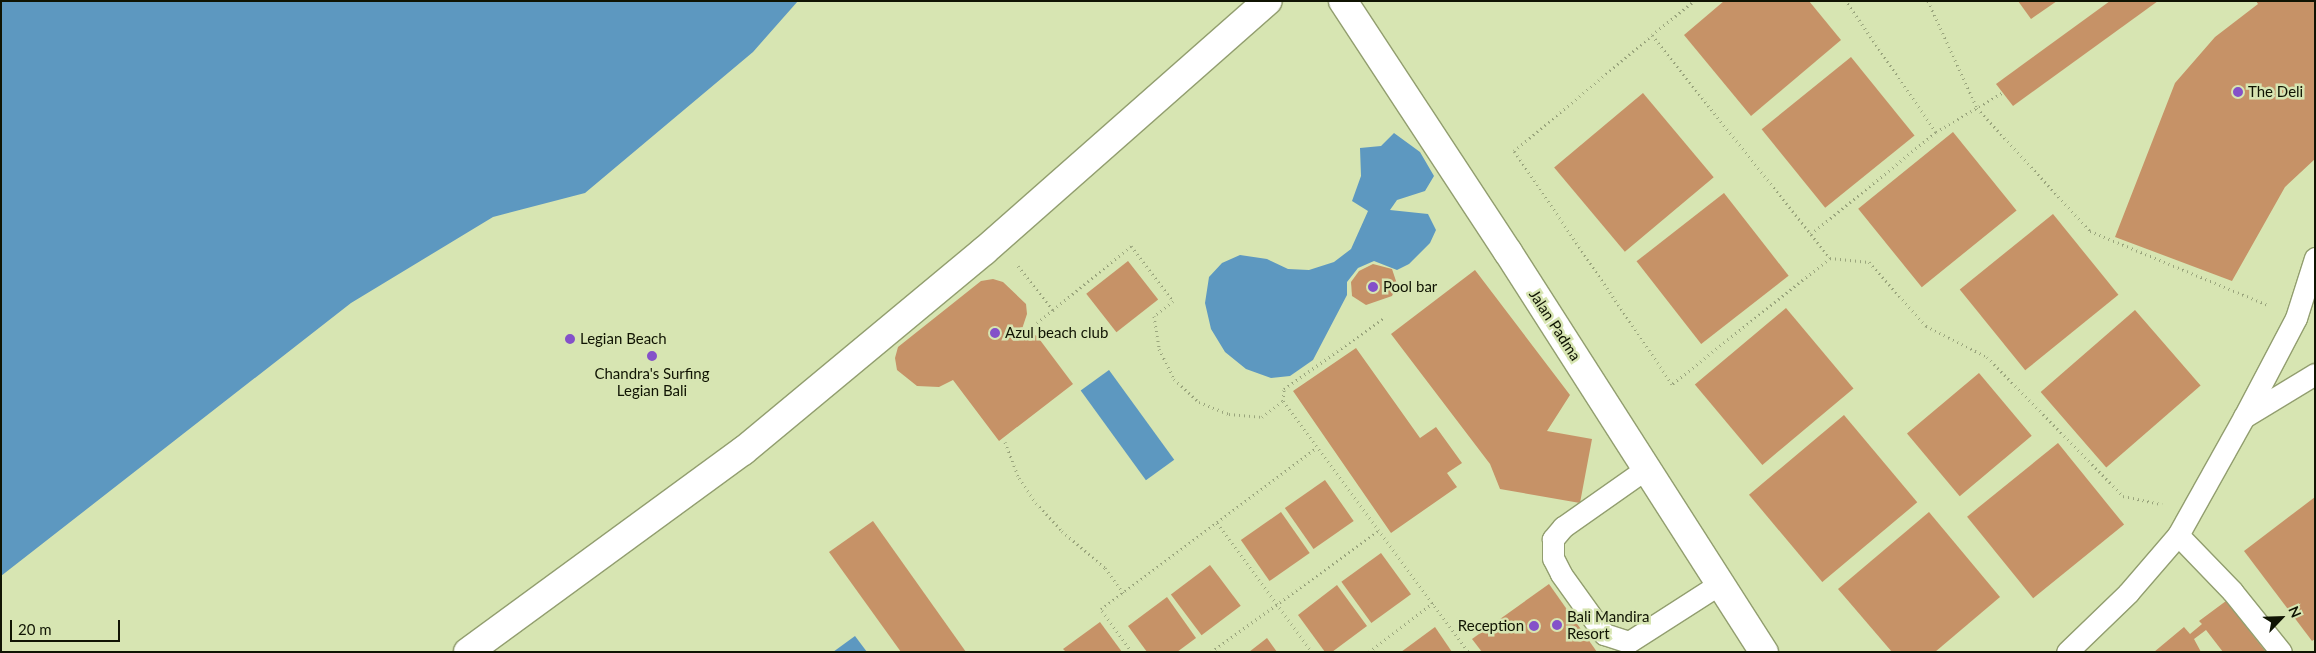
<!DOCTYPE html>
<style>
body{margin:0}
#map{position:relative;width:2316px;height:653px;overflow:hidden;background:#d7e5b2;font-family:Lato,sans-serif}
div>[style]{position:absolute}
.water>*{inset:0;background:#5d98c0;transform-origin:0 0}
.building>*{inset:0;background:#c69267;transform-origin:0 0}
.path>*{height:3px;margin-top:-1.5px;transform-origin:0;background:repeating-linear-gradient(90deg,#9aa57d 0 1px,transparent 0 5px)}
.roads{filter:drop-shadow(1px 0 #929e6f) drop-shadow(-1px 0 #929e6f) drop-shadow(0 1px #929e6f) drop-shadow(0 -1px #929e6f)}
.lane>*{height:21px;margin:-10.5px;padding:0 10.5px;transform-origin:10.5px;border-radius:10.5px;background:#fff}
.street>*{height:28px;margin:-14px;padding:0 14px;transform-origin:14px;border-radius:14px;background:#fff}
.dots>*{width:14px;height:14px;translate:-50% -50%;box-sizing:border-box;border:2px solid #d7e5b2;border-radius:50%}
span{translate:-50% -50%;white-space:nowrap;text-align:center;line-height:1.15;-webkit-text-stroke:5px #d7e5b2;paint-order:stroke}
.poi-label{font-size:15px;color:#101403}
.left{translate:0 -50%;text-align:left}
.right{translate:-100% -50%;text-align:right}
.street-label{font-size:15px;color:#101403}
.frame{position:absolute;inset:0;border:2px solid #101403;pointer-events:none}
.north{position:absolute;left:2256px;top:593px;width:50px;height:50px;-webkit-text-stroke:4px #d7e5b2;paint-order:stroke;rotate:66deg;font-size:14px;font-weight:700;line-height:20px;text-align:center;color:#101403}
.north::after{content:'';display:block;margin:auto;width:18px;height:22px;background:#101403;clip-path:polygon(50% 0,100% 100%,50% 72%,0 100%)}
.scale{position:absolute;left:10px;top:620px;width:110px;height:22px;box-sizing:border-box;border:2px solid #101403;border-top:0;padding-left:6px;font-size:15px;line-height:18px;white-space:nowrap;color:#101403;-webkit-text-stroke:4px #d7e5b2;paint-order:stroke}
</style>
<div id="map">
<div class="water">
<div style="clip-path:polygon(1px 1px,798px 1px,753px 52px,585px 193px,493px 217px,351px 303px,1px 576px)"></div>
<div style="clip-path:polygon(1394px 133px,1420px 152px,1434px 176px,1425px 191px,1397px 200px,1390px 210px,1428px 214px,1436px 230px,1430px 243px,1409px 264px,1397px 270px,1374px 261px,1358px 268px,1347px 282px,1347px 295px,1313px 360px,1290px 376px,1271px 378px,1246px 369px,1225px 352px,1211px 329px,1205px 303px,1209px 277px,1222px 263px,1240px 255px,1267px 259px,1288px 269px,1309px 270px,1334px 262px,1351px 249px,1368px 211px,1352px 201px,1361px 176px,1360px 148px,1381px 146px)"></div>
<div style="left:1109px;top:370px;width:111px;height:35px;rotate:54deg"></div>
<div style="clip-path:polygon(855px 636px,867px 652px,833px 652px)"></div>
</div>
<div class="building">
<div style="clip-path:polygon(1724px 1px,1809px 1px,1841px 40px,1751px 116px,1684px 35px)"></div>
<div style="clip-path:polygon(2018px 1px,2057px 1px,2031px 19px)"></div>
<div style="clip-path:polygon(2110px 1px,2158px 1px,2013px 106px,1996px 84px)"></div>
<div style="clip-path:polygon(2256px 1px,2315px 1px,2315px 159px,2285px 187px,2232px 281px,2115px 237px,2175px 83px,2215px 37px,2258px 4px)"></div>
<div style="left:1851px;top:57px;width:101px;height:115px;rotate:51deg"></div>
<div style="left:1643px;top:93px;width:110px;height:116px;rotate:50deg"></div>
<div style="left:1953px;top:132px;width:101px;height:122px;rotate:51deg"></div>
<div style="left:1724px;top:193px;width:105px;height:111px;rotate:52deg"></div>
<div style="left:2053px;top:214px;width:104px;height:120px;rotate:51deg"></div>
<div style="left:1128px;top:261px;width:49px;height:53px;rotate:52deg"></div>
<div style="clip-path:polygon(1373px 264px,1392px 269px,1397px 284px,1392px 296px,1366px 305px,1352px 296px,1351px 282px,1359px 271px)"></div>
<div style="clip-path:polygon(1475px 270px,1570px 395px,1547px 431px,1592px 439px,1580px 503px,1500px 489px,1490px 464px,1391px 334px)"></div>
<div style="clip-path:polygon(993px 279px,1003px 282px,1026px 304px,1027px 314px,1022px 329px,1037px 336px,1073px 384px,999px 441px,953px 380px,939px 387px,917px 386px,897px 370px,895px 358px,898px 347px,981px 281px)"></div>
<div style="left:1786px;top:308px;width:105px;height:119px;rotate:50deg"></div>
<div style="left:2135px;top:310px;width:100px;height:125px;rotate:49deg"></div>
<div style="clip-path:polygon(1356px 348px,1420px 438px,1436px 427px,1462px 463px,1447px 473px,1457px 487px,1391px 533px,1293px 391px)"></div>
<div style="left:1979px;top:373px;width:82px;height:94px;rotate:50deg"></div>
<div style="left:1844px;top:415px;width:114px;height:124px;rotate:50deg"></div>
<div style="left:2058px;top:443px;width:105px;height:117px;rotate:51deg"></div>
<div style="left:1325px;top:480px;width:50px;height:49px;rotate:55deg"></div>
<div style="clip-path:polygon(2315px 497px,2315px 639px,2312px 641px,2244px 551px)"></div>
<div style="left:1281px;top:512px;width:50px;height:49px;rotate:55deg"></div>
<div style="clip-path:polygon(1929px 512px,2000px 597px,1935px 652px,1892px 652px,1838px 589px)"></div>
<div style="clip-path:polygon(873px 521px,966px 652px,901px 652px,829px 552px)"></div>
<div style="left:1381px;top:553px;width:51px;height:49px;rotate:54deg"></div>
<div style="left:1210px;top:565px;width:51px;height:49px;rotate:53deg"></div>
<div style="clip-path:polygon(1549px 584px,1597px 652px,1482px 652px,1472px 639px)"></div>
<div style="clip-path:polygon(1337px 585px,1367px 626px,1332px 652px,1325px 652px,1298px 615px)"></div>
<div style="clip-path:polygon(1167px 597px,1196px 638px,1177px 652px,1147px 652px,1128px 626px)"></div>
<div style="clip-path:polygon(2226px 601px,2266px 652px,2223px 652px,2206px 630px,2194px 639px,2201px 652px,2154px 652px,2184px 627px,2190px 634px,2202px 624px,2199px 621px)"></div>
<div style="clip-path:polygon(1100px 622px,1122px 652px,1066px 652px,1063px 649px)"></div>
<div style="clip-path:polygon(1435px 627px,1452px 652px,1401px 652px)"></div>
<div style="clip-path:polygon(1267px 638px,1277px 652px,1249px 652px)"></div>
</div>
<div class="path">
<div style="left:1928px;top:1px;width:118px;rotate:65.4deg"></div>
<div style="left:1977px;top:108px;width:167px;rotate:47.4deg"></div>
<div style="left:2090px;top:231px;width:193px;rotate:22.6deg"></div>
<div style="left:1652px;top:35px;width:285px;rotate:51.4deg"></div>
<div style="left:1830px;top:258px;width:202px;rotate:141.4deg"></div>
<div style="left:1672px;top:384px;width:282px;rotate:-124.1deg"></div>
<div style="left:1514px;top:151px;width:180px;rotate:-40deg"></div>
<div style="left:1652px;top:35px;width:54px;rotate:-39deg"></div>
<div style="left:1936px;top:132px;width:77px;rotate:-30.6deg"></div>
<div style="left:1811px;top:234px;width:161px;rotate:-39.2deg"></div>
<div style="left:1936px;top:132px;width:159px;rotate:-124.5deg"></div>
<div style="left:1830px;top:258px;width:39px;rotate:6deg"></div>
<div style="left:1869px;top:262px;width:86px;rotate:48.3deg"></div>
<div style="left:1926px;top:326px;width:68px;rotate:26.9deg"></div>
<div style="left:1987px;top:357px;width:194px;rotate:45.6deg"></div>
<div style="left:2123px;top:496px;width:40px;rotate:12deg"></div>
<div style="left:1018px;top:266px;width:56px;rotate:51.5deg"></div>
<div style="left:1053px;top:310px;width:101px;rotate:-39.4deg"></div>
<div style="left:1131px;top:246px;width:69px;rotate:52.6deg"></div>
<div style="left:1173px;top:301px;width:24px;rotate:142deg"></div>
<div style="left:1154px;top:316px;width:33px;rotate:81deg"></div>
<div style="left:1159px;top:349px;width:34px;rotate:63deg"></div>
<div style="left:1174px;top:379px;width:34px;rotate:43deg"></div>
<div style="left:1199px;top:402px;width:32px;rotate:22deg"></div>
<div style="left:1229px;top:414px;width:33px;rotate:5deg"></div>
<div style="left:1262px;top:417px;width:26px;rotate:-37deg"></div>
<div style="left:1283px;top:401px;width:312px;rotate:53.5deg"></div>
<div style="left:1037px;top:323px;width:21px;rotate:-39deg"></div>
<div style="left:1283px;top:401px;width:12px;rotate:-85deg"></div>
<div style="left:1284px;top:389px;width:123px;rotate:-35.4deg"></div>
<div style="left:1005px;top:442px;width:39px;rotate:69deg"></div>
<div style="left:1019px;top:478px;width:30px;rotate:56deg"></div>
<div style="left:1036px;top:503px;width:38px;rotate:47deg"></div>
<div style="left:1062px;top:531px;width:57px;rotate:40.7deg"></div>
<div style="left:1105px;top:568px;width:31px;rotate:54deg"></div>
<div style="left:1217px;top:523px;width:160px;rotate:53.6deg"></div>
<div style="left:1132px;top:652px;width:53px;rotate:-125.8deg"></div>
<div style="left:1101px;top:609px;width:267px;rotate:-36.8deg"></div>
<div style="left:1211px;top:652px;width:206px;rotate:-35.9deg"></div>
<div style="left:1369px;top:652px;width:81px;rotate:-37.4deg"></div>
</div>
<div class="roads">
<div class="lane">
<div style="left:2244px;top:417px;width:112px;rotate:-62.3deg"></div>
<div style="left:2296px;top:318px;width:63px;rotate:-72.4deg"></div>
<div style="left:1647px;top:468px;width:103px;rotate:144.9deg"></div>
<div style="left:1563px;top:527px;width:16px;rotate:130deg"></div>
<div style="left:1553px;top:539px;width:19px;rotate:90deg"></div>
<div style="left:1553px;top:558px;width:18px;rotate:63deg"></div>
<div style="left:1561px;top:574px;width:74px;rotate:54.4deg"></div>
<div style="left:1604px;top:634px;width:26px;rotate:18deg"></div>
<div style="left:1629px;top:642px;width:109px;rotate:-32.7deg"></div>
<div style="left:2178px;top:535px;width:78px;rotate:46deg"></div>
<div style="left:2232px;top:591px;width:78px;rotate:51.2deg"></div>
<div style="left:2067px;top:652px;width:85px;rotate:-44deg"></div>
<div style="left:2128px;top:593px;width:77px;rotate:-49.2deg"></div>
<div style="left:2178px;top:535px;width:135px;rotate:-60.8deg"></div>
<div style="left:2244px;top:417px;width:83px;rotate:-31.2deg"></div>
</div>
<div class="street">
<div style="left:1343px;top:1px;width:300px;rotate:56.7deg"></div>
<div style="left:1508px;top:252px;width:475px;rotate:57.4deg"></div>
<div style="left:468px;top:652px;width:341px;rotate:-36.2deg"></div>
<div style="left:743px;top:451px;width:313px;rotate:-39.7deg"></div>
<div style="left:984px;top:251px;width:378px;rotate:-41.4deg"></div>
</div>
</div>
<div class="dots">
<div style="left:2238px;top:92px;background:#8451c9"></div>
<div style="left:1373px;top:287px;background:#8451c9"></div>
<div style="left:995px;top:333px;background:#8451c9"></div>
<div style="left:570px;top:339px;background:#8451c9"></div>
<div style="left:652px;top:356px;background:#8451c9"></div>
<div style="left:1557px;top:625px;background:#8451c9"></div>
<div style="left:1534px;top:626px;background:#8451c9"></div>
</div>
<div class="poi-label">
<span class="left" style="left:2248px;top:92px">The Deli</span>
<span class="left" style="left:1383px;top:287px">Pool bar</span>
<span class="left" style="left:1005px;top:333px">Azul beach club</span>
<span class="left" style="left:580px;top:339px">Legian Beach</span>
<span style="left:652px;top:382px">Chandra's Surfing<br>Legian Bali</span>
<span class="left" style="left:1567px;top:625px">Bali Mandira<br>Resort</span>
<span class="right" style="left:1524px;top:626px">Reception</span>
</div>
<div class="street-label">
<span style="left:1555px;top:325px;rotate:57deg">Jalan Padma</span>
</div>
<div class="frame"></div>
<div class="north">N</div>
<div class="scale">20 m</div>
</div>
